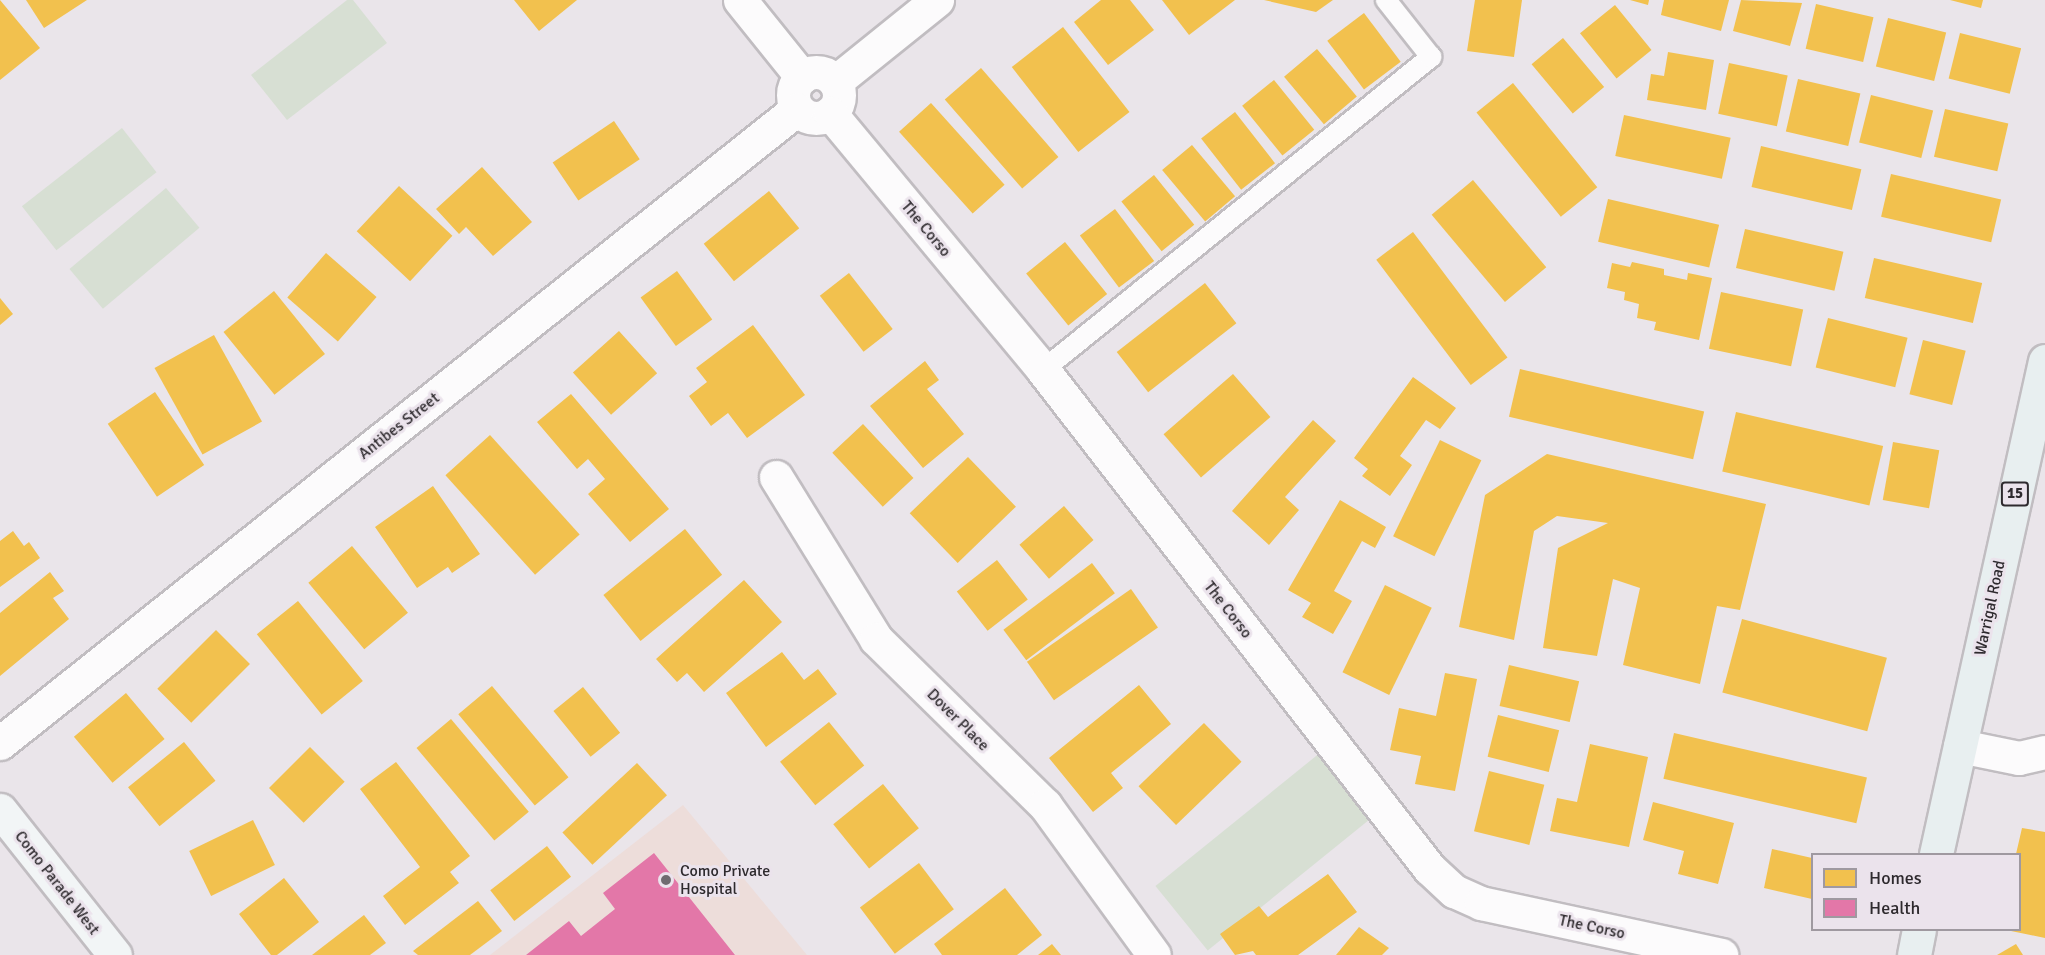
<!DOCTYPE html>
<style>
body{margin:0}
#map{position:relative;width:2045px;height:955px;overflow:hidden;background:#eae5ea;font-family:Signika,sans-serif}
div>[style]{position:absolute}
.medical>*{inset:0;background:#edddda}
.green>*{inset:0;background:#d7dfd3;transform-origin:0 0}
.homes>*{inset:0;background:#f2c14e;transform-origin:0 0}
.health>*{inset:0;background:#e377a8}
.roads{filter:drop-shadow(2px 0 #c1bdc1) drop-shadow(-2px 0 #c1bdc1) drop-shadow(0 2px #c1bdc1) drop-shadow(0 -2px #c1bdc1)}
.lane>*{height:20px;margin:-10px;padding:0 10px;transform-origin:10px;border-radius:10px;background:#fcfbfc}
.street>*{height:33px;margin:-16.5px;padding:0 16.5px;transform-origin:16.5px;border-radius:16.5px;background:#fcfbfc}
.street>.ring{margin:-16.5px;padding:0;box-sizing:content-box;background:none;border:33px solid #fcfbfc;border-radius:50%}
.secondary>*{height:33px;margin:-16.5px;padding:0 16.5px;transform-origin:16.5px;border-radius:16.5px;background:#f2f5f6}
.primary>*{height:33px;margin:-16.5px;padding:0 16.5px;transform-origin:16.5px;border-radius:16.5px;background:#e8eff0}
.dots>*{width:16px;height:16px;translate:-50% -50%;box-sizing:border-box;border:3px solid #ebe3ec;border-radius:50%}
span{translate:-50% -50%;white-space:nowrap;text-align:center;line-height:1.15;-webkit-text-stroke:6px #ebe3ec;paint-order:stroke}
.shield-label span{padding:2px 4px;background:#ebe3ec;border:2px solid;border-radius:4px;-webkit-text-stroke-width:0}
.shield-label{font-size:15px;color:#2e2a2e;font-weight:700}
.street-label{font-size:16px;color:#2e2a2e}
.poi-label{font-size:16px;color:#2e2a2e}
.left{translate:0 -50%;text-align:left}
.legend{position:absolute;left:1811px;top:853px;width:210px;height:78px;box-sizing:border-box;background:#ebe3ec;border:2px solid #9f99a0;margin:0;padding:8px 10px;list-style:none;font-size:18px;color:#2e2a2e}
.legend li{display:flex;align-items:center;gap:12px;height:30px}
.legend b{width:30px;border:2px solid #9f99a0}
</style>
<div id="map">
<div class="medical">
<div style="clip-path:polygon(683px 805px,807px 955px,490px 955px)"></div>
</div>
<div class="green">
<div style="clip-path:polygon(347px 0,353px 0,387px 43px,287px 120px,251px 75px)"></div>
<div style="left:122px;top:128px;width:56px;height:127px;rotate:52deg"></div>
<div style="left:166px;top:188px;width:52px;height:126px;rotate:50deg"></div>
<div style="left:1321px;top:752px;width:83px;height:213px;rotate:51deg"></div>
</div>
<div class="homes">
<div style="clip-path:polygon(0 0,40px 48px,0 80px)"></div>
<div style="clip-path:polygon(26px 0,87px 0,44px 28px)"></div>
<div style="clip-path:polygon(514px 0,577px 0,539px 31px)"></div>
<div style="clip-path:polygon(1101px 0,1130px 0,1154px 30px,1108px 65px,1074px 22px)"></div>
<div style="clip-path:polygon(1162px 0,1235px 0,1189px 35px)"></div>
<div style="clip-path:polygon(1264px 0,1333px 0,1316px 12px)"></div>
<div style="clip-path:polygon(1475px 0,1522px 0,1514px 57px,1467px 51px)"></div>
<div style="clip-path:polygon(1630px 0,1649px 0,1648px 5px)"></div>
<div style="clip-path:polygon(1664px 0,1729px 0,1721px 31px,1661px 15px)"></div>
<div style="clip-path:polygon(1741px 0,1802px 3px,1790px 46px,1733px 31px)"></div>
<div style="clip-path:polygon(1950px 0,1983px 0,1981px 8px)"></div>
<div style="left:1816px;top:4px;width:59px;height:46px;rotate:13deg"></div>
<div style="left:1615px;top:5px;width:58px;height:45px;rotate:51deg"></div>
<div style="left:1364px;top:13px;width:61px;height:46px;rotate:53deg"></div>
<div style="left:1888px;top:18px;width:60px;height:50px;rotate:14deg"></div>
<div style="left:1063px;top:27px;width:108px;height:65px;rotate:52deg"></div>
<div style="left:1960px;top:33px;width:63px;height:47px;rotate:14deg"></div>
<div style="left:1563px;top:38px;width:64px;height:41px;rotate:50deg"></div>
<div style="left:1317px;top:49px;width:62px;height:43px;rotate:50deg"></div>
<div style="clip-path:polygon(1668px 52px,1714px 60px,1706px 110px,1647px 100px,1651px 74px,1664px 76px)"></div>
<div style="left:1729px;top:63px;width:60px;height:52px;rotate:12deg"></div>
<div style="left:981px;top:68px;width:118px;height:48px;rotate:49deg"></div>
<div style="left:1798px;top:79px;width:64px;height:54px;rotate:13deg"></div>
<div style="left:1274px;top:80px;width:64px;height:41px;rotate:51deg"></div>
<div style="left:1513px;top:83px;width:134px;height:47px;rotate:51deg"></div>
<div style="left:1871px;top:95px;width:64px;height:49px;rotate:14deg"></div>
<div style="left:931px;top:103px;width:110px;height:43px;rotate:48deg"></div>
<div style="left:1945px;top:109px;width:65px;height:49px;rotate:13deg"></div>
<div style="left:1235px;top:112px;width:65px;height:43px;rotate:52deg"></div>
<div style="left:1624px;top:115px;width:109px;height:42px;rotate:12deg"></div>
<div style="left:614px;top:121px;width:46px;height:74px;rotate:56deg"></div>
<div style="left:1192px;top:145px;width:67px;height:39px;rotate:50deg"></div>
<div style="left:1761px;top:146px;width:103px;height:42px;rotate:13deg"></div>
<div style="clip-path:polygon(482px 167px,532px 222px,493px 256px,466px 227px,459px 234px,436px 209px)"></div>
<div style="left:1891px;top:174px;width:113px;height:44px;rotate:13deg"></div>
<div style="left:1154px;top:175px;width:64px;height:42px;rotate:51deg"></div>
<div style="left:1473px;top:180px;width:114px;height:54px;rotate:50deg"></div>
<div style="left:399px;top:186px;width:73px;height:62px;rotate:43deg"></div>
<div style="left:769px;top:191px;width:48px;height:84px;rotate:51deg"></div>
<div style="left:1608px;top:199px;width:114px;height:44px;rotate:13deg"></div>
<div style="left:1115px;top:209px;width:65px;height:44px;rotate:53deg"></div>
<div style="left:1745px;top:229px;width:101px;height:40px;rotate:13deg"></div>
<div style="left:1413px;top:232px;width:157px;height:46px;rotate:53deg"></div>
<div style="left:1065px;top:242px;width:67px;height:50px;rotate:51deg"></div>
<div style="left:326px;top:253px;width:67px;height:59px;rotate:41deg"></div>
<div style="left:1874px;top:258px;width:111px;height:41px;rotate:13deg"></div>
<div style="clip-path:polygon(1632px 262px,1664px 269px,1664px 275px,1687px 280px,1688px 273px,1712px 278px,1699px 340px,1654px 330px,1656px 322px,1637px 318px,1639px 304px,1624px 300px,1625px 292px,1607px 288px,1612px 263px,1630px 267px)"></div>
<div style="left:677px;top:271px;width:60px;height:45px;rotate:54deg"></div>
<div style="left:849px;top:273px;width:71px;height:37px;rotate:52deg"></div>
<div style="left:1205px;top:283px;width:51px;height:112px;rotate:52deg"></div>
<div style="left:274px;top:291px;width:81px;height:65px;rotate:51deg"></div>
<div style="left:1721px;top:292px;width:84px;height:58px;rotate:12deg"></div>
<div style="clip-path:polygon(0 298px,13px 314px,0 325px)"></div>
<div style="left:1828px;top:318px;width:82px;height:51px;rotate:14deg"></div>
<div style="clip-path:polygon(753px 325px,805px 395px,747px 438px,728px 413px,711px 426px,689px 396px,707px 382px,696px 368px)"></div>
<div style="left:619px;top:331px;width:57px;height:62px;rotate:48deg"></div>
<div style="left:214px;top:335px;width:99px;height:68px;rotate:61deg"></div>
<div style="left:1923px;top:340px;width:44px;height:56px;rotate:14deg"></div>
<div style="clip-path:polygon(925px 361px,939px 380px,927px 389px,964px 434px,923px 468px,870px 406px)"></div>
<div style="left:1520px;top:369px;width:189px;height:49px;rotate:13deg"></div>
<div style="left:1233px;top:374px;width:57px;height:92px;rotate:49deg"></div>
<div style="clip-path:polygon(1413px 377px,1456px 408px,1440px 429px,1426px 420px,1400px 456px,1412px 465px,1390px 496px,1362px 476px,1368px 469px,1354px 458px)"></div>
<div style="left:155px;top:392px;width:88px;height:57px;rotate:56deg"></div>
<div style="clip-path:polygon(571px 394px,669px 509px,630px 542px,588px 494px,605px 479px,588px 459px,577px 469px,537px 422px)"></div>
<div style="left:1736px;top:412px;width:151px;height:61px;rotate:13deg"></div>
<div style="clip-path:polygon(1313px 420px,1336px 441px,1285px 497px,1299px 510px,1269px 545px,1232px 511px)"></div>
<div style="left:863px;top:424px;width:74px;height:42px;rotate:47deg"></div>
<div style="left:490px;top:435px;width:134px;height:60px;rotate:48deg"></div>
<div style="left:1440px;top:440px;width:46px;height:107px;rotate:26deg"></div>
<div style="left:1893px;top:442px;width:47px;height:59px;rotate:10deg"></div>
<div style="clip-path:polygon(1547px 454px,1766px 504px,1740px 610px,1717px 606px,1700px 684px,1623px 665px,1640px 588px,1613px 579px,1597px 656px,1543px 648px,1558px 548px,1608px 523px,1557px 516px,1534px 531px,1514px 640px,1459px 627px,1485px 495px)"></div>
<div style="left:968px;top:457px;width:69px;height:81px;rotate:46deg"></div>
<div style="clip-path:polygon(433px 486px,480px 554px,452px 573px,448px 567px,417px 588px,375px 527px)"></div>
<div style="clip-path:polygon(1340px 500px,1386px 527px,1375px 548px,1362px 541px,1334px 591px,1352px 601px,1333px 634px,1302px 617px,1311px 603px,1288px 590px)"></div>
<div style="left:1064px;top:506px;width:45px;height:59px;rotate:49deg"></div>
<div style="left:685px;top:529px;width:59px;height:105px;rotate:51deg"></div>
<div style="clip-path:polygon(13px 531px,24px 546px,29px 542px,40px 558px,0 587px,0 541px)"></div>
<div style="left:352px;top:546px;width:87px;height:57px;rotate:50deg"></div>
<div style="left:997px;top:560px;width:50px;height:51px;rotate:52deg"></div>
<div style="left:1092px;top:563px;width:38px;height:111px;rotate:53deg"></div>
<div style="clip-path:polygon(50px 572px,64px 591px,53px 598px,69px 619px,0 676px,0 613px)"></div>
<div style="clip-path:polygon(744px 580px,782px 622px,704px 692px,687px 673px,677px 682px,656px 659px)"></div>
<div style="left:1385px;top:585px;width:52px;height:97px;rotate:26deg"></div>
<div style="left:1131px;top:589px;width:47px;height:127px;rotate:55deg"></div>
<div style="left:298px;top:601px;width:103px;height:53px;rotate:51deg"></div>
<div style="left:1742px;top:619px;width:150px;height:76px;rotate:15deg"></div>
<div style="left:216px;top:630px;width:48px;height:83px;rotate:45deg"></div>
<div style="clip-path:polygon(782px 652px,804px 680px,818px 669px,837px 694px,766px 747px,726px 693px)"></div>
<div style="left:1509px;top:665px;width:72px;height:42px;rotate:13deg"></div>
<div style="clip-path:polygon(1445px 673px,1477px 679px,1455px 791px,1415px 784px,1421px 756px,1390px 750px,1399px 708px,1436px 716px)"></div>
<div style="clip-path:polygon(1139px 685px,1171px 724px,1111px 773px,1123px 788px,1093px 812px,1049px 758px)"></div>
<div style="left:492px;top:686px;width:119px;height:44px;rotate:50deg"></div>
<div style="left:583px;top:687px;width:59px;height:38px;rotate:51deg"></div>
<div style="left:126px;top:693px;width:60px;height:68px;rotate:50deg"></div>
<div style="left:1498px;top:715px;width:63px;height:43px;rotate:14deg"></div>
<div style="left:451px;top:719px;width:121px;height:45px;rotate:50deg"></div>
<div style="left:829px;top:722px;width:56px;height:63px;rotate:51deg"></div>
<div style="left:1204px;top:723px;width:54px;height:91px;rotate:46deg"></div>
<div style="left:1674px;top:733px;width:198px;height:47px;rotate:13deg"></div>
<div style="left:184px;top:742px;width:50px;height:72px;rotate:51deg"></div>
<div style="clip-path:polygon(1590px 744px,1648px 757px,1629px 847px,1550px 831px,1557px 798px,1577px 802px)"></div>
<div style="left:310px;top:747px;width:49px;height:58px;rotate:45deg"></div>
<div style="clip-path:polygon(396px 762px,470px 856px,450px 872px,459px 883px,405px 925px,383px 896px,420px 867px,360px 789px)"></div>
<div style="left:637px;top:763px;width:44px;height:102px;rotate:47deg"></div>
<div style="left:1489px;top:771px;width:57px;height:62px;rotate:14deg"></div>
<div style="left:883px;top:784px;width:57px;height:64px;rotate:51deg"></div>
<div style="clip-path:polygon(1653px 802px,1734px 823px,1718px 884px,1678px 874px,1684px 851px,1643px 840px)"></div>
<div style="left:253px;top:820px;width:50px;height:71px;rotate:64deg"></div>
<div style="clip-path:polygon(2022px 828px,2045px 832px,2045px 938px,2011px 931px,2020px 930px,2020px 854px,2016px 854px)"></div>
<div style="left:547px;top:846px;width:39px;height:72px;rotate:52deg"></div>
<div style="clip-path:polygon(1772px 849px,1812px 858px,1812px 899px,1764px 888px)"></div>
<div style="left:919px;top:863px;width:58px;height:74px;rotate:53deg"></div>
<div style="clip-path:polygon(1328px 874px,1357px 912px,1298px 955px,1256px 955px,1253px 951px,1235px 955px,1220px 934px,1259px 906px,1268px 917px)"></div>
<div style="clip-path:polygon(284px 878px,319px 922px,277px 955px,271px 955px,239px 914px)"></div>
<div style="clip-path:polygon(1005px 888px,1042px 935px,1017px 955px,942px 955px,934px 944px)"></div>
<div style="clip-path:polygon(478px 901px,502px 931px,470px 955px,418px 955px,413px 951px)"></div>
<div style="clip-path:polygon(364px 915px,386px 943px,370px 955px,312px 955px)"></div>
<div style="clip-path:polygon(1359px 927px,1389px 948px,1382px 955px,1336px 955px)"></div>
<div style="clip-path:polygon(1052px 944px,1061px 955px,1038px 955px)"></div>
<div style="clip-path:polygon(2016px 944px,2023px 955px,1997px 955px)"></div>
</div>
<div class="health">
<div style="clip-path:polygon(654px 853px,735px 955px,526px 955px,569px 921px,581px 936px,615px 909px,603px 893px)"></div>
</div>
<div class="roads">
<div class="lane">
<div style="left:1043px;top:370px;width:499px;rotate:-38.9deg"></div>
<div style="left:1431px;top:57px;width:73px;rotate:-128.3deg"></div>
</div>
<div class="street">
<div style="left:740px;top:0;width:99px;rotate:51.2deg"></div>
<div class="ring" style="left:793px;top:72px;width:13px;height:13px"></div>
<div style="left:835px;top:82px;width:131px;rotate:-38.8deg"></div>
<div style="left:830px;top:113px;width:334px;rotate:50.3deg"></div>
<div style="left:1043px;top:370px;width:630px;rotate:52.22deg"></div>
<div style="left:1429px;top:868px;width:34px;rotate:43deg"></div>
<div style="left:1454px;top:891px;width:30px;rotate:24deg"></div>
<div style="left:1481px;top:903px;width:246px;rotate:12.2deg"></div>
<div style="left:776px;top:477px;width:190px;rotate:58.3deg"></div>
<div style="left:876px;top:639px;width:237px;rotate:44.5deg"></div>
<div style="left:1045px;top:805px;width:185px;rotate:54deg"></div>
<div style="left:0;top:743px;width:1018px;rotate:-38.5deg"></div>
<div style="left:1960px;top:746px;width:60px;rotate:11.5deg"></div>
<div style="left:2019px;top:758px;width:27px;rotate:-13deg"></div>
</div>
<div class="secondary">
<div style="left:0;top:810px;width:185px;rotate:51.6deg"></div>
</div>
<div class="primary">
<div style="left:1936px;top:854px;width:505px;rotate:-77.53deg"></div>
<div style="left:1914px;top:955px;width:25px;rotate:-79deg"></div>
</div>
</div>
<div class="dots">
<div style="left:666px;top:880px;background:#706b70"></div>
</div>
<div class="shield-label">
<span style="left:2015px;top:494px">15</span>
</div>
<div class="street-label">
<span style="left:926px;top:229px;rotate:50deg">The Corso</span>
<span style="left:399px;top:426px;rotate:-38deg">Antibes Street</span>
<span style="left:1990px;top:608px;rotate:-78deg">Warrigal Road</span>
<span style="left:1228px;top:610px;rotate:52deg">The Corso</span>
<span style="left:958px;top:720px;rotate:45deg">Dover Place</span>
<span style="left:57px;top:883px;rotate:52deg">Como Parade West</span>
<span style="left:1592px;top:927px;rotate:12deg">The Corso</span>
</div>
<div class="poi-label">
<span class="left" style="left:680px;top:880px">Como Private<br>Hospital</span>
</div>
<ul class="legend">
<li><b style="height:16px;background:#f2c14e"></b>Homes</li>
<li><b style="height:16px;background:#e377a8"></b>Health</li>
</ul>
</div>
